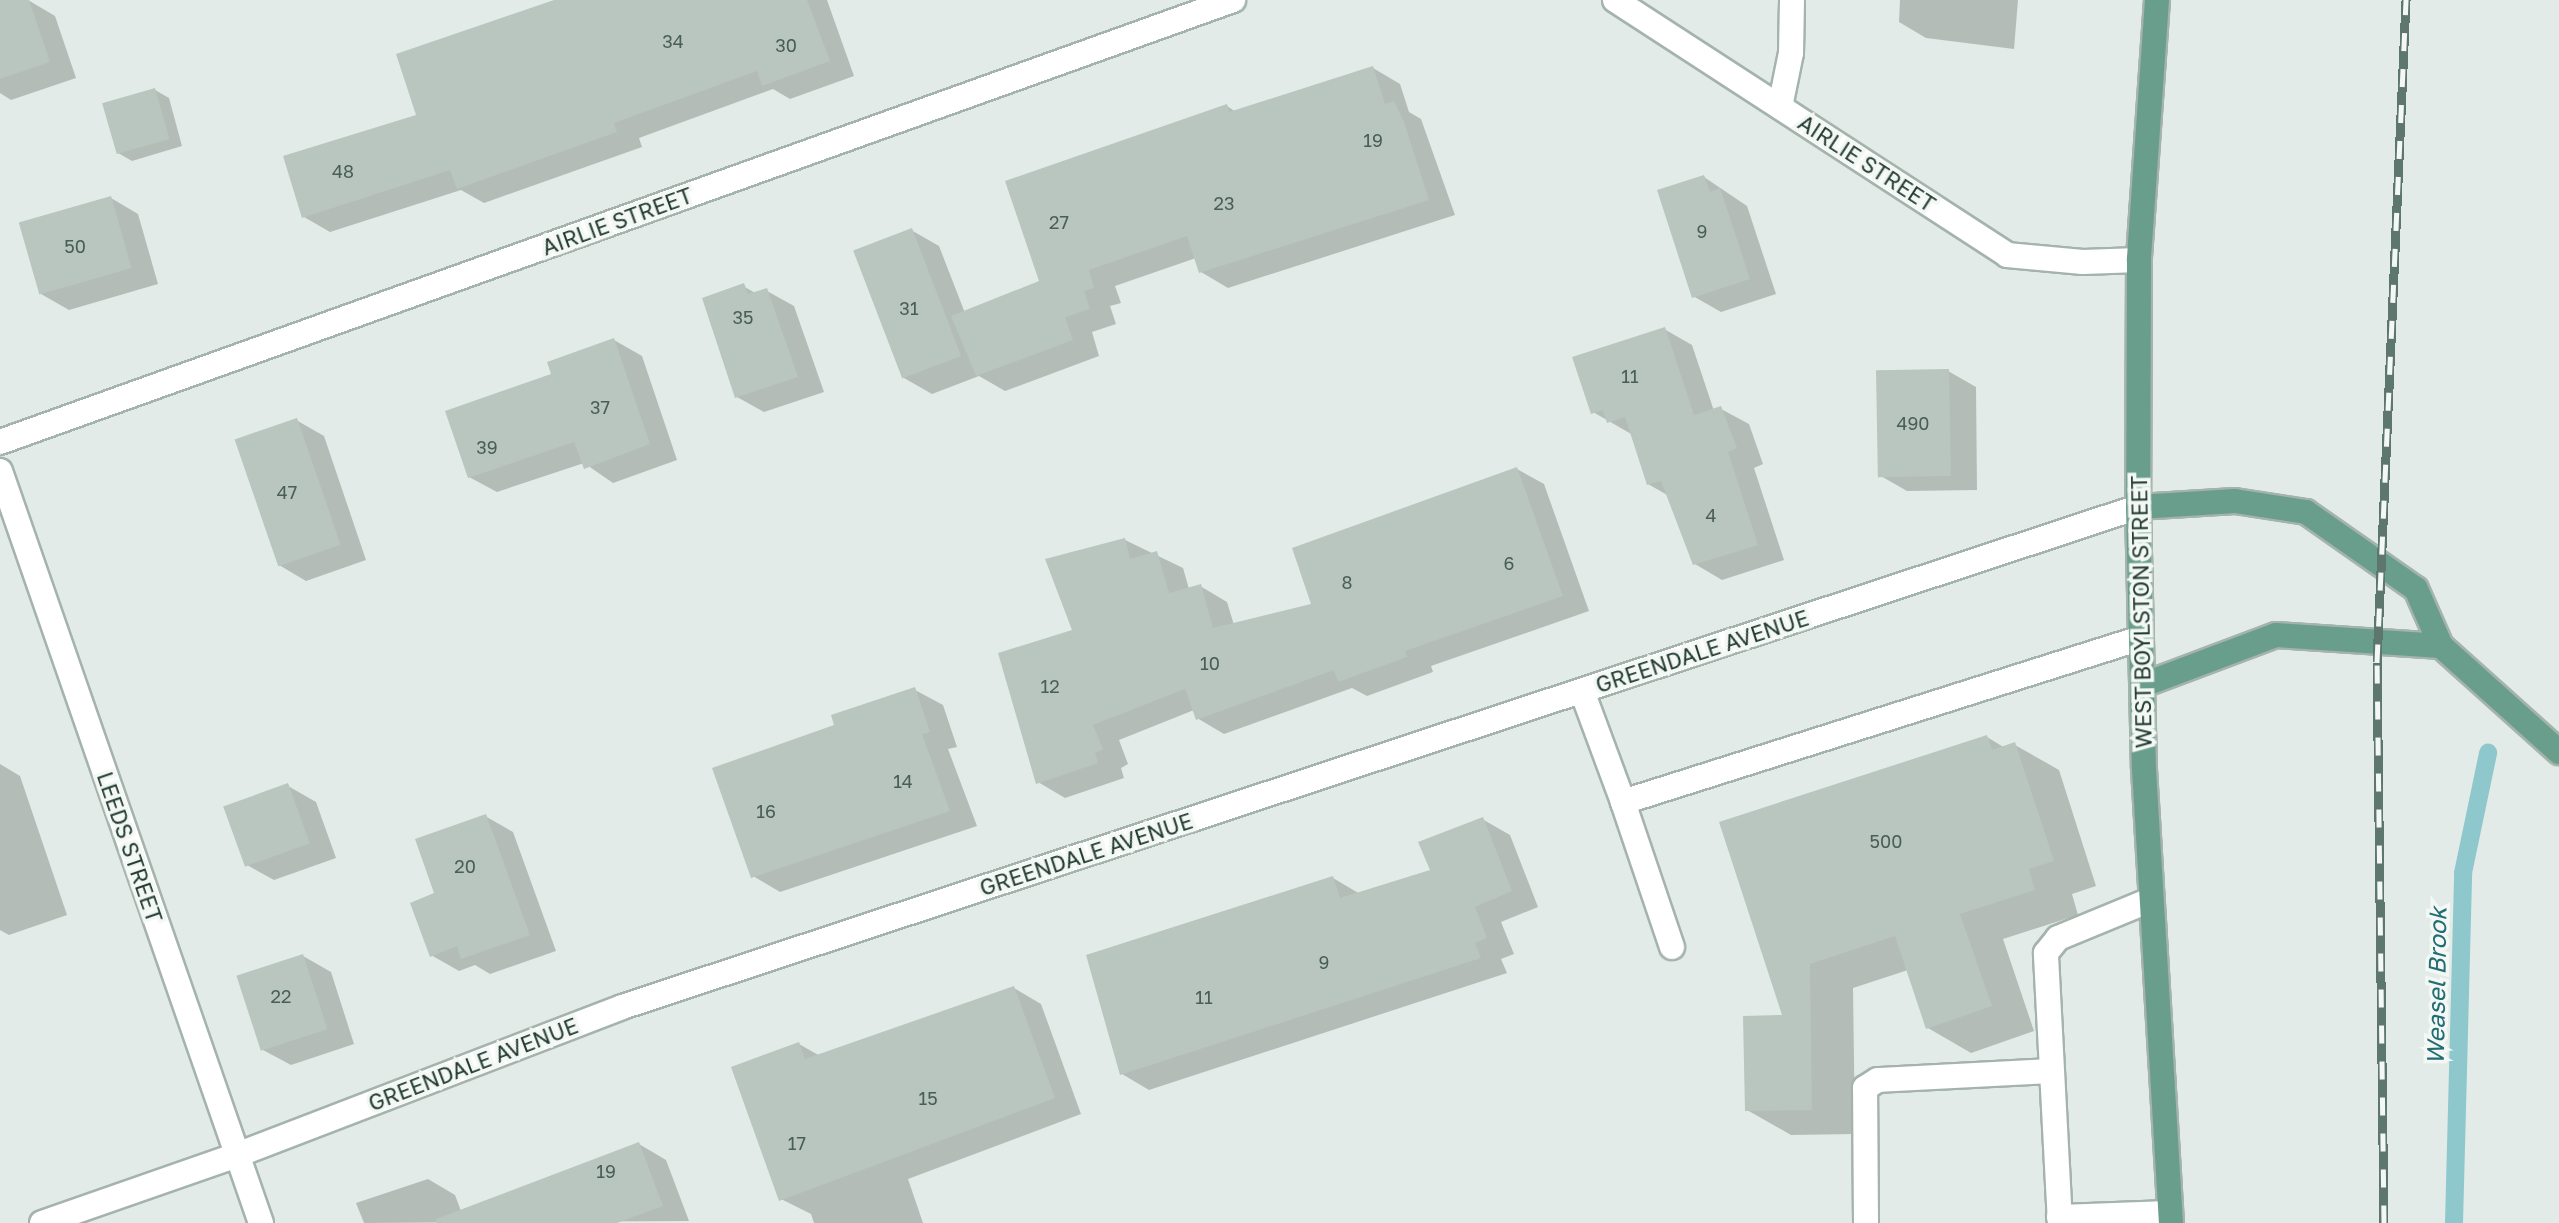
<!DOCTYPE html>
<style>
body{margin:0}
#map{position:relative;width:2559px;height:1223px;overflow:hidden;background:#e2ebe7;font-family:"Golos Text",sans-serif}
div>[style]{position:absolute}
.shadow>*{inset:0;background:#0003}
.stream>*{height:18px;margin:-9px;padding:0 9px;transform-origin:9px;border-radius:9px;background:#8ec8cd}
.building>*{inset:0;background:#b8c6bf;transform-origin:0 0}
.roads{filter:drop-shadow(2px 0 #a5b3ad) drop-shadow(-2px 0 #a5b3ad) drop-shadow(0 2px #a5b3ad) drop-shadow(0 -2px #a5b3ad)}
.minor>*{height:24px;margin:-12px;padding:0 12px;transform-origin:12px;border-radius:12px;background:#fff}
.major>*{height:24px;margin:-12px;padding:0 12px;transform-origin:12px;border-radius:12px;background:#6a9e8c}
.rail>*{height:9px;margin-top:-4.5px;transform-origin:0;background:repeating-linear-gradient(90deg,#f3f8f5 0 18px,#5e776e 0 36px);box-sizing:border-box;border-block:2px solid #5e776e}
span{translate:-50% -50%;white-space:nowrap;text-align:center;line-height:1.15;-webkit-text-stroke:7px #f3f8f5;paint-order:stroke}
.number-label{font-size:18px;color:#485e56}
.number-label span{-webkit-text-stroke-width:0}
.street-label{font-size:22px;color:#233b33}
.water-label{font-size:24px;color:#226c73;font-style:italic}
</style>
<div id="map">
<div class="shadow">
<div style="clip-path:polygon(28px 0,55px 16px,76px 78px,11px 100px,0 93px,0 10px)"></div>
<div style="clip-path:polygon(562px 0,827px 0,854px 76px,790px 99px,773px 89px,639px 138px,642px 147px,484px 203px,461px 190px,330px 232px,304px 217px)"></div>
<div style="clip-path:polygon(1900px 0,2018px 0,2014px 49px,1926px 38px,1899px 22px)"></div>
<div style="clip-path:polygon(1373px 68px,1400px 84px,1409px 112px,1421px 119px,1455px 215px,1228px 288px,1201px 272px,1196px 258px,1115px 286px,1121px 303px,1110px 306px,1116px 324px,1092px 332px,1099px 356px,1005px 391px,979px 376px,932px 394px,904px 378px,911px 230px,939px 246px,965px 313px,1041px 282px,1227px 106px,1236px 112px)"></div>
<div style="clip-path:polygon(155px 90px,169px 98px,182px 146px,132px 161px,118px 153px)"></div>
<div style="clip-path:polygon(1704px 177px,1747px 206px,1776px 294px,1721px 312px,1693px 296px)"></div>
<div style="clip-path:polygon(111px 198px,138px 214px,158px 284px,69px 310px,41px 294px)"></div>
<div style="clip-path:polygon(743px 286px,757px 294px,767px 291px,794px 306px,824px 392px,764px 412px,737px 397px)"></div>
<div style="clip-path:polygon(1664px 329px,1692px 345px,1714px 411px,1721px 409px,1749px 424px,1763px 464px,1754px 468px,1784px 560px,1722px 580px,1695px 564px,1669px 496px,1648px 484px,1633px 435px,1593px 412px)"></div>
<div style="clip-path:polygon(614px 340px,642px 356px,677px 460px,613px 483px,584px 463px,497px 492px,469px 477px)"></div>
<div style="clip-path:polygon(1948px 371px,1976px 387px,1977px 490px,1907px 491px,1879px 475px)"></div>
<div style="clip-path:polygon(296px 420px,324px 436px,366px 560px,306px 581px,279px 565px)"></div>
<div style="clip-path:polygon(1517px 469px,1544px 484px,1589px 611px,1431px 666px,1433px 672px,1367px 696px,1352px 688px,1224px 734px,1197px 718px,1194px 710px,1119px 740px,1128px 764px,1121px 768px,1124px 778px,1065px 798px,1038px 782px,1074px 632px,1125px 540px,1183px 568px,1189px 589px,1200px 586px,1227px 602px,1234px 625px,1314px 605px)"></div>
<div style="clip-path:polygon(915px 690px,943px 705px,957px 747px,948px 749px,977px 826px,780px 892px,753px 876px)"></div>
<div style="clip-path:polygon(1987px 737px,2005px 748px,2015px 745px,2059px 770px,2096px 886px,2072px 894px,2078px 915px,2003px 939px,2034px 1031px,1971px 1053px,1928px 1028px,1908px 970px,1853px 988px,1855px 1134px,1791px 1135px,1747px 1110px,1784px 1017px,1721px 823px)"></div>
<div style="clip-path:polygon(0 764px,20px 776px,67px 915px,9px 935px,0 930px)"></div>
<div style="clip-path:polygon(288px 786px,316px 802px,336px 858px,274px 880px,247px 865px)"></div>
<div style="clip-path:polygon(485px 816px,513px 832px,556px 951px,490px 974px,475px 965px,459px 971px,431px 955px,437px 895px)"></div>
<div style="clip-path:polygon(1482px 819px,1510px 835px,1538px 907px,1501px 922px,1514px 954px,1501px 959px,1507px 973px,1149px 1090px,1122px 1074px,1333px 878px,1360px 894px,1433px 872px)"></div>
<div style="clip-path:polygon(303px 956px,331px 972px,354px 1044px,291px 1065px,263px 1050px)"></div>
<div style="clip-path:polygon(1014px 988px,1041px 1004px,1081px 1114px,908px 1179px,923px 1223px,814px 1223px,811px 1214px,781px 1199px,799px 1044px,820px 1056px)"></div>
<div style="clip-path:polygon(639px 1144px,666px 1160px,689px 1221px,364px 1223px,356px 1203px,428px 1179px,455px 1195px,461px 1211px)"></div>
</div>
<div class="stream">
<div style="left:2454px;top:1223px;width:350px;rotate:-88.5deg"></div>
<div style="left:2463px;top:873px;width:123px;rotate:-78.2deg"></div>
</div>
<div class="building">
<div style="clip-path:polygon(0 0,29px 0,50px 62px,0 79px)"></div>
<div style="clip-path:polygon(554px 0,807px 0,830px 61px,762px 86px,757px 71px,614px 123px,617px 132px,457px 189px,450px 170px,302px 218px,283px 156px,416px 115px,396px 54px)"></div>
<div style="clip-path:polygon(1373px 66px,1385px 104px,1394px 101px,1404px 122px,1429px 200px,1199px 273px,1187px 236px,1089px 270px,1094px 288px,1084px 291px,1090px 309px,1065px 317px,1073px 340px,976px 376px,951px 316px,1039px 281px,1005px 181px,1227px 104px,1229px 112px)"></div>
<div style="left:155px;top:88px;width:53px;height:55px;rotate:74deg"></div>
<div style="clip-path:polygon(1704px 175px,1710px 192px,1720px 188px,1750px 279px,1692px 298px,1657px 190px)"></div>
<div style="left:111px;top:196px;width:75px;height:96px;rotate:74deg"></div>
<div style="left:912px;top:228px;width:137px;height:63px;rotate:69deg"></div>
<div style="clip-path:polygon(744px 283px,748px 294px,767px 288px,798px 377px,735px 398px,702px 298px)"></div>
<div style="clip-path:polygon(1665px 327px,1694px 415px,1721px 406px,1737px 448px,1728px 452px,1758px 545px,1693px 565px,1661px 481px,1647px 485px,1625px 417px,1607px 423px,1603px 410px,1591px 414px,1572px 357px)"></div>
<div style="clip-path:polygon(614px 338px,650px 444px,584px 469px,574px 442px,468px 478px,445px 411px,551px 374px,547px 362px)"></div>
<div style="left:1949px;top:369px;width:107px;height:73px;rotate:89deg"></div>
<div style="left:297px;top:418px;width:134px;height:66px;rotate:71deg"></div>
<div style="clip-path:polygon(1517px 467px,1563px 596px,1405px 651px,1407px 657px,1338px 682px,1334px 670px,1196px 720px,1185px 689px,1093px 725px,1103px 749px,1095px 753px,1098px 763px,1036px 784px,998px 653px,1072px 630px,1045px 559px,1125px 538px,1130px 559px,1157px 551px,1169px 593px,1201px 584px,1213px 628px,1311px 604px,1292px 548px)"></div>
<div style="clip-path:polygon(915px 687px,930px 732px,922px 734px,950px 811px,751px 878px,712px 768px,834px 725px,831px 715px)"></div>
<div style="clip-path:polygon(1987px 735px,1992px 750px,2015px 742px,2054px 861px,2029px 869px,2035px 890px,1960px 914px,1992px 1006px,1926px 1029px,1895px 936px,1810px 964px,1812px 1110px,1745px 1111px,1743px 1016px,1782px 1015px,1719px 822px)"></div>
<div style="left:288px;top:783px;width:64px;height:69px;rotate:70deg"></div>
<div style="clip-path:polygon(486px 814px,530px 935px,461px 959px,457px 946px,430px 957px,410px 903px,434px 893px,415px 839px)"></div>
<div style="clip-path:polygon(1483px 817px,1512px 891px,1475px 907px,1487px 938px,1475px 943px,1481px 958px,1120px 1075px,1086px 955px,1333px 876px,1340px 898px,1430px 870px,1418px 842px)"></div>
<div style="left:303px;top:954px;width:79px;height:70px;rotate:72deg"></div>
<div style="clip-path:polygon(1014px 986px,1055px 1098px,779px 1201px,731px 1067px,799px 1042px,805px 1059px)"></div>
<div style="clip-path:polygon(639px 1142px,663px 1206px,617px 1223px,437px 1223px,436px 1219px)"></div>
</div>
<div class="roads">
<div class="minor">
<div style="left:1615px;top:0;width:468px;rotate:33deg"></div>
<div style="left:2007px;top:255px;width:76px;rotate:5.3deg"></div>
<div style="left:2083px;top:262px;width:56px;rotate:-2deg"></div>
<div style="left:1780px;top:107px;width:55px;rotate:-78.5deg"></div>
<div style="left:1791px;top:53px;width:53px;rotate:-88.9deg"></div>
<div style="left:0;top:442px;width:1310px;rotate:-19.72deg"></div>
<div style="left:0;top:471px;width:796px;rotate:70.86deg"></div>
<div style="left:1582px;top:691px;width:118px;rotate:69.7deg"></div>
<div style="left:1672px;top:947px;width:153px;rotate:-108.7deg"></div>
<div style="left:1623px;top:802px;width:543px;rotate:-17.57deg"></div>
<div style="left:2059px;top:1217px;width:111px;rotate:-2.1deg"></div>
<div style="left:42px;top:1223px;width:207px;rotate:-19.2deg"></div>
<div style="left:237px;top:1155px;width:412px;rotate:-21deg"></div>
<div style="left:622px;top:1007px;width:1596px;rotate:-18.25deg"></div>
<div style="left:1866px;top:1223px;width:135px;rotate:-90.4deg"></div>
<div style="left:1865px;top:1088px;width:15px;rotate:-32deg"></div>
<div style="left:1878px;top:1080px;width:171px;rotate:-3deg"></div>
<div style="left:2060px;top:1223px;width:270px;rotate:-93deg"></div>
<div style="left:2046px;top:953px;width:19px;rotate:-51deg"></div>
<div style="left:2058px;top:938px;width:100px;rotate:-22.4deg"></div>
</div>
<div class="major">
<div style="left:2157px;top:0;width:261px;rotate:94deg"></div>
<div style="left:2139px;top:260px;width:247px;rotate:90.2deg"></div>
<div style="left:2138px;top:507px;width:262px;rotate:88.7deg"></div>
<div style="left:2144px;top:769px;width:455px;rotate:86.6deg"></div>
<div style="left:2138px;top:507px;width:97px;rotate:-3.5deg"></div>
<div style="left:2235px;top:501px;width:72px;rotate:8.8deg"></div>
<div style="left:2306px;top:512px;width:134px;rotate:35deg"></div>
<div style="left:2416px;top:589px;width:62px;rotate:66.3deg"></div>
<div style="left:2441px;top:646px;width:159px;rotate:41.9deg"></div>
<div style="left:2143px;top:685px;width:142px;rotate:-20.6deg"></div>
<div style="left:2276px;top:635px;width:165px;rotate:3.8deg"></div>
</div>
</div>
<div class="rail">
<div style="left:2384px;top:1223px;width:561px;rotate:-90.71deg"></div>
<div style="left:2377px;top:662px;width:663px;rotate:-87.49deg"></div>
</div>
<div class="number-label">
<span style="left:673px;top:41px">34</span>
<span style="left:786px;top:45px">30</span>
<span style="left:1373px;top:140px">19</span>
<span style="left:343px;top:171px">48</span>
<span style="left:1224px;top:203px">23</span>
<span style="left:1059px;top:222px">27</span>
<span style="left:1702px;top:231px">9</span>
<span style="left:75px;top:246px">50</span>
<span style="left:909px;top:308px">31</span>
<span style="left:743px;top:317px">35</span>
<span style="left:1630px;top:376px">11</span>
<span style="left:600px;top:407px">37</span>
<span style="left:1913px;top:423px">490</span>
<span style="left:487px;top:447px">39</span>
<span style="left:287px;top:492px">47</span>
<span style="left:1711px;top:515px">4</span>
<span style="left:1509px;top:563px">6</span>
<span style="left:1347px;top:582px">8</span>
<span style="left:1210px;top:663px">10</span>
<span style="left:1050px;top:686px">12</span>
<span style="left:903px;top:781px">14</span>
<span style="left:766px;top:811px">16</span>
<span style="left:1886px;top:841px">500</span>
<span style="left:465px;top:866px">20</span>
<span style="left:1324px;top:962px">9</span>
<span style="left:281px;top:996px">22</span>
<span style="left:1204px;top:997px">11</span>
<span style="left:928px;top:1098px">15</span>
<span style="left:797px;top:1143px">17</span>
<span style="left:606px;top:1171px">19</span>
</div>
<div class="street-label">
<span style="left:1867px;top:163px;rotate:33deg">AIRLIE STREET</span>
<span style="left:617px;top:221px;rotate:-20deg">AIRLIE STREET</span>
<span style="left:2141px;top:612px;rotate:-91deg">WEST BOYLSTON STREET</span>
<span style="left:1702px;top:651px;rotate:-18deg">GREENDALE AVENUE</span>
<span style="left:130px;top:847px;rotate:71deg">LEEDS STREET</span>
<span style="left:1086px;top:854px;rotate:-18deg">GREENDALE AVENUE</span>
<span style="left:473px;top:1064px;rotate:-21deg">GREENDALE AVENUE</span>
</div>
<div class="water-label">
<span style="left:2436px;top:986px;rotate:-89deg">Weasel Brook</span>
</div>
</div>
